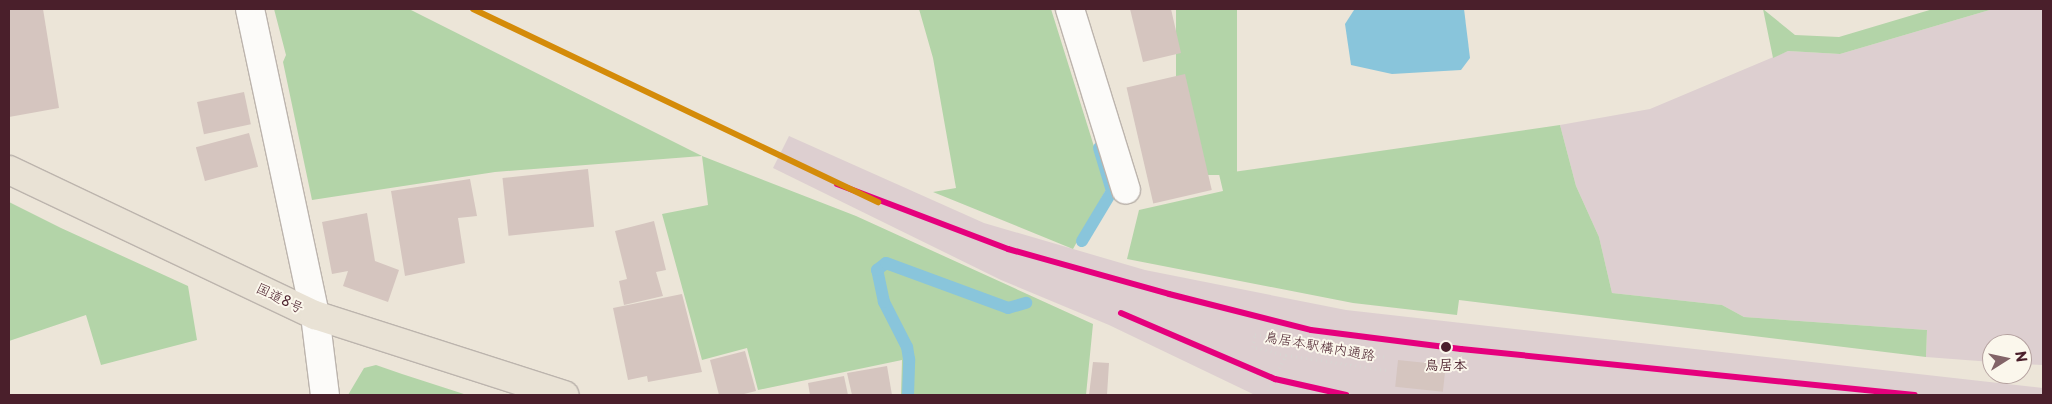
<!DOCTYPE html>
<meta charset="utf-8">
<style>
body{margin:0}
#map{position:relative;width:2052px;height:404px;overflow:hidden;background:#ece5d8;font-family:"Playpen Sans","Klee One",sans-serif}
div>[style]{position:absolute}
.industrial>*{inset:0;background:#ddcfd0}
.green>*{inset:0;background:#b3d4a8;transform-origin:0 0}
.water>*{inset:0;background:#89c5db}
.stream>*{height:12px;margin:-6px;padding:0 6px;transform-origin:6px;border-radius:6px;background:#89c5db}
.building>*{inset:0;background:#d5c5bf;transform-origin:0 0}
.path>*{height:3px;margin-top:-1.5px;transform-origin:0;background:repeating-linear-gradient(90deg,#d8d4d1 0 1px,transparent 0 5px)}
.roads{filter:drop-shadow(1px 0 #bcb4ad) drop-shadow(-1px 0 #bcb4ad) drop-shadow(0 1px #bcb4ad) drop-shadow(0 -1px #bcb4ad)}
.minor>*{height:28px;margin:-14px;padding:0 14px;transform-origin:14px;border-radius:14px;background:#fcfbf9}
.highway>*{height:28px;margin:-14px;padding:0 14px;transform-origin:14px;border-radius:14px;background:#e9e2d5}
.rail-1>*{height:6px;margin:-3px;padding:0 3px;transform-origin:3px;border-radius:3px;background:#e5007d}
.rail-2>*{height:6px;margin:-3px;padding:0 3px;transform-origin:3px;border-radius:3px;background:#d48b09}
.dots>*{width:14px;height:14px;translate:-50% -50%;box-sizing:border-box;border:2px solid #fbf7ec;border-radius:50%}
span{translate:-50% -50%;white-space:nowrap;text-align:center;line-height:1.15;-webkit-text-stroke:4px #fbf7ec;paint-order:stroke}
.street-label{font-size:14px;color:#4a1f2b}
.stop-label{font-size:14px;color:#4a1f2b;font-weight:700}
.frame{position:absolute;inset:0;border:10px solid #4a1f2b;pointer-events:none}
.north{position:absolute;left:1982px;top:334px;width:50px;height:50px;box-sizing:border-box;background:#fbf7ec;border:1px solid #b4a19f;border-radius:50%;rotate:80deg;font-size:14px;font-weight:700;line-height:20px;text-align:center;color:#4a1f2b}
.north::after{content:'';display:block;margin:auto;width:18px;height:22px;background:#836468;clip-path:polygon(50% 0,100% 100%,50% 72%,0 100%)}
</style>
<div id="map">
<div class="industrial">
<div style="clip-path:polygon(1993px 9px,2043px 9px,2043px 365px,2022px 364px,2022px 344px,1992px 344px,1992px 362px,1926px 357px,1927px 330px,1744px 317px,1722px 305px,1612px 293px,1599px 237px,1576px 186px,1560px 125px,1650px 109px,1788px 51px,1840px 54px)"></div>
<div style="clip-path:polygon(789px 136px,984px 223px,1145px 270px,1346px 310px,2043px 388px,2043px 395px,1255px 395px,1109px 325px,1001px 280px,773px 168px)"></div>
</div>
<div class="green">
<div style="clip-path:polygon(274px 9px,409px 9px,702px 156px,856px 216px,1093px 324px,1086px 395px,901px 395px,902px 360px,758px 390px,747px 348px,702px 360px,662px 214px,708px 205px,702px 156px,495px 172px,312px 200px,283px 62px,286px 55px)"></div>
<div style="clip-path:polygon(919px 9px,1051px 9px,1107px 188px,1073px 249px,933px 192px,956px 188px,933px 58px)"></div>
<div style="left:1176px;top:9px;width:61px;height:166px"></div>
<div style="clip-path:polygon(1763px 9px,1795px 35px,1839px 37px,1933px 9px,1993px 9px,1840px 54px,1788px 51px,1773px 58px)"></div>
<div style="clip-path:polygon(1560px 125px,1576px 186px,1599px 237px,1612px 293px,1722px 305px,1744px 317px,1927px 330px,1926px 357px,1459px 300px,1457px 315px,1353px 303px,1127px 259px,1139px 210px,1223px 191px,1219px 174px)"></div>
<div style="clip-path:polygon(9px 202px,61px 228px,188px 286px,197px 340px,101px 365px,86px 315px,9px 341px)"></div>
<div style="clip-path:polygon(376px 365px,402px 374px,467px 395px,348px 395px,364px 368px)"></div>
</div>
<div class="water">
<div style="clip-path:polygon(1464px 9px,1470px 58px,1461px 70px,1392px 74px,1351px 65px,1345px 24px,1354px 10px)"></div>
</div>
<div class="stream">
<div style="left:1082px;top:241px;width:58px;rotate:-59deg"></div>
<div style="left:1112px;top:191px;width:45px;rotate:-106.8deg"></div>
<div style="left:908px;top:395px;width:36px;rotate:-88deg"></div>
<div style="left:909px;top:359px;width:12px;rotate:-99deg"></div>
<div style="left:907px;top:347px;width:51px;rotate:-117.1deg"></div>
<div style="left:884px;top:302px;width:33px;rotate:-102deg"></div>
<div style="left:877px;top:270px;width:11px;rotate:-38deg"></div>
<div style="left:886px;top:263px;width:130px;rotate:20.2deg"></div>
<div style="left:1008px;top:308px;width:19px;rotate:-16deg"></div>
</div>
<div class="building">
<div style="clip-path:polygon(9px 9px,43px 9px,59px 108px,9px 117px)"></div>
<div style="clip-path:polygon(1130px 9px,1171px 9px,1181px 53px,1143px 62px)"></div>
<div style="left:1185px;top:74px;width:119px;height:60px;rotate:77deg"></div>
<div style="left:244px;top:92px;width:33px;height:48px;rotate:78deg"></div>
<div style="left:249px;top:133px;width:35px;height:55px;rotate:75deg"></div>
<div style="left:588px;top:169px;width:58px;height:86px;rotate:84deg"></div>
<div style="clip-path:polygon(470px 179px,477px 216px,458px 218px,465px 263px,405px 276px,391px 191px)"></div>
<div style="clip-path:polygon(367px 213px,375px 261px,399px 270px,388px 302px,343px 286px,348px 271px,332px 274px,322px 222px)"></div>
<div style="clip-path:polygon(654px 221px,666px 270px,656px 272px,663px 296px,624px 305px,619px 281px,627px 279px,615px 231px)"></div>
<div style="clip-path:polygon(682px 294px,702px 372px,648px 382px,647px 376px,628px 380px,613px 308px)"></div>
<div style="clip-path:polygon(745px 351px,756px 391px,740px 395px,719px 395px,710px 360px)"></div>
<div style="left:1398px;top:360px;width:48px;height:27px;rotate:6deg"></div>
<div style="clip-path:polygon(1093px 362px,1109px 363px,1107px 395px,1089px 395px)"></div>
<div style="clip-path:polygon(887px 366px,892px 395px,852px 395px,847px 373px)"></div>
<div style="clip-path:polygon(844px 376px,848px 395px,810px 395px,808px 383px)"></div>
</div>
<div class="path">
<div style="left:1386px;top:370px;width:101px;rotate:-171.5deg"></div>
<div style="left:1286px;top:355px;width:34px;rotate:-166deg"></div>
<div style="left:1253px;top:347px;width:13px;rotate:-81deg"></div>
<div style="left:1255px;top:334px;width:134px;rotate:9.9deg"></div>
<div style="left:1266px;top:395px;width:45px;rotate:-63.4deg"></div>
</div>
<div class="roads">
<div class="minor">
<div style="left:250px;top:9px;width:313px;rotate:78deg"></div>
<div style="left:315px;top:315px;width:81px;rotate:82.9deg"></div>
<div style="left:1070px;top:9px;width:189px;rotate:72.8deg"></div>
</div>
<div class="highway">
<div style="left:9px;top:170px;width:339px;rotate:25.4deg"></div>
<div style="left:315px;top:315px;width:262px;rotate:17.8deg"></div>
</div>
</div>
<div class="rail-1">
<div style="left:837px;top:184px;width:183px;rotate:20.8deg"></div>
<div style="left:1008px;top:249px;width:167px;rotate:15.6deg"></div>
<div style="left:1169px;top:294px;width:146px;rotate:14.2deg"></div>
<div style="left:1311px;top:330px;width:151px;rotate:7.2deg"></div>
<div style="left:1461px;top:349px;width:456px;rotate:5.8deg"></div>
<div style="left:1121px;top:313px;width:168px;rotate:23.2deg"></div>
<div style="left:1275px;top:379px;width:73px;rotate:12.7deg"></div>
</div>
<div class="rail-2">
<div style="left:473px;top:9px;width:449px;rotate:25.5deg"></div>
</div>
<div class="dots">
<div style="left:1446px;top:347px;background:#4a1f2b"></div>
</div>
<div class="street-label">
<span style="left:280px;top:298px;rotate:26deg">国道8号</span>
<span style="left:1320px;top:346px;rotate:10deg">鳥居本駅構内通路</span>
</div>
<div class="stop-label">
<span style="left:1446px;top:365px">鳥居本</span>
</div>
<div class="frame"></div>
<div class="north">N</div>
</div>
